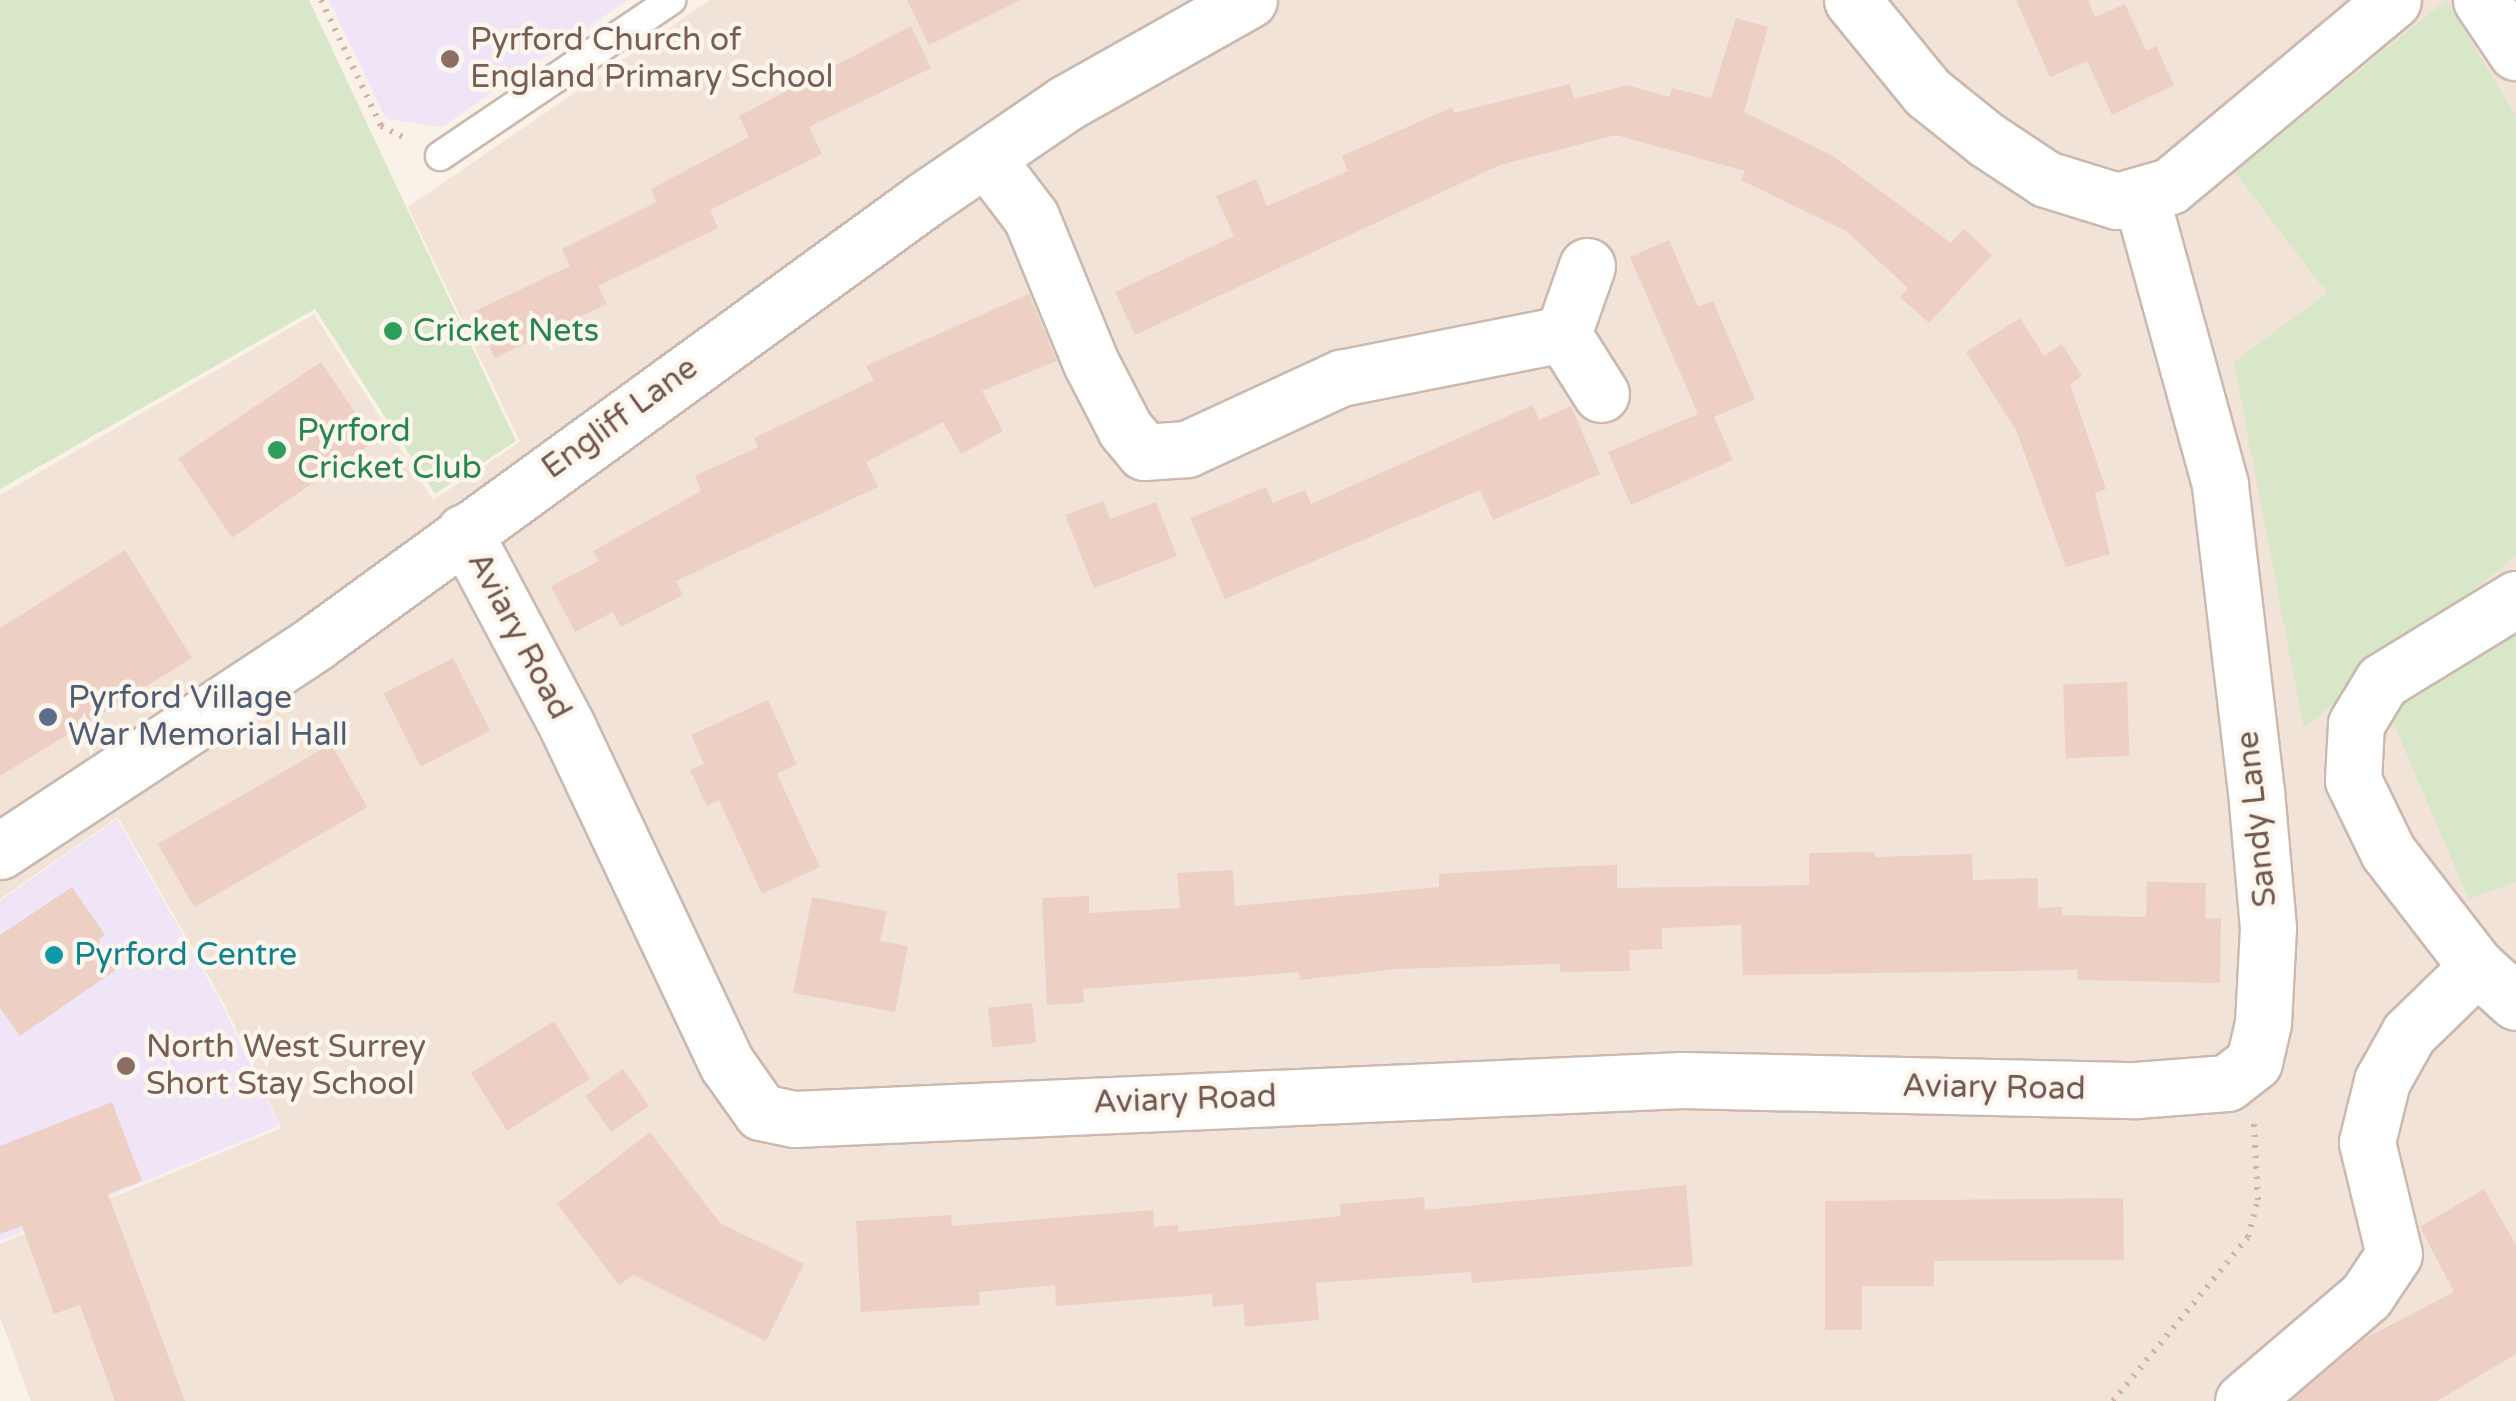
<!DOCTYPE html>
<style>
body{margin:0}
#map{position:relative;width:2516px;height:1401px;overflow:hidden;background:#faf2e8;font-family:"Varela Round",sans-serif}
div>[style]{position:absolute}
.residential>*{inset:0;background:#f1e3d7}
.education>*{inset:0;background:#efe5f7}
.green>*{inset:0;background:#d7e7c8}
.building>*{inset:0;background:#edd0c3;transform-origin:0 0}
.path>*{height:6px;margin-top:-3px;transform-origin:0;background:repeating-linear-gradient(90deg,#d2b3a6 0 2.5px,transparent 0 10.5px)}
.roads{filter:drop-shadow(2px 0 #cbb9af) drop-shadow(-2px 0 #cbb9af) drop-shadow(0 2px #cbb9af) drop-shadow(0 -2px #cbb9af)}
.lane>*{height:28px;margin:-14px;padding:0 14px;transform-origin:14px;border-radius:14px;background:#fff}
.street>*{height:55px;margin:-27.5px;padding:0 27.5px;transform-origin:27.5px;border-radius:27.5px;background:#fff}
.dots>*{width:28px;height:28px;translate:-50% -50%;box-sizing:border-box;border:5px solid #fdf6ee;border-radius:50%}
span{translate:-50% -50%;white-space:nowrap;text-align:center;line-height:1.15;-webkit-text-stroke:9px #fdf6ee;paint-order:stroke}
.education-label{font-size:32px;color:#785e54}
.left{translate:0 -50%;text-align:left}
.leisure-label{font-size:32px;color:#27864d}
.street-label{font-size:32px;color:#72584f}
.service-label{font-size:32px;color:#4e5e75}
.culture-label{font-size:32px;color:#0d838f}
</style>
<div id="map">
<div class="residential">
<div style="clip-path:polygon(710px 0,2516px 0,2516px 1401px,31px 1401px,0 1317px,0 1244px,281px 1128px,225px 1005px,118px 817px,0 899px,0 495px,314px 314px,433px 500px,520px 442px,408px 207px)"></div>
</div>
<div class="education">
<div style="clip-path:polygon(329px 0,628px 0,442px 127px,386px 119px)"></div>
<div style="clip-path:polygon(117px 819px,223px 1006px,279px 1126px,0 1241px,0 901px)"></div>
</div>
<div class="green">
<div style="clip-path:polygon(0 0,309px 0,516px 441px,435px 494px,315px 309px,0 489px)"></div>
<div style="clip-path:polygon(2446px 0,2516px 116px,2516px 556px,2304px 728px,2234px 362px,2327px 293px,2235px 172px)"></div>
<div style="clip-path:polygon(2516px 632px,2516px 882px,2469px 899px,2387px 708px)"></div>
</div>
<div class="building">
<div style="clip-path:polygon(907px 0,1021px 0,929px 45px)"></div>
<div style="clip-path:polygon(2016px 0,2088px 0,2095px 17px,2125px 4px,2146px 51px,2156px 46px,2174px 85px,2112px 115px,2087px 61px,2050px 77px)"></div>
<div style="clip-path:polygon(1736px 18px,1768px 27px,1744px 112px,1833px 156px,1951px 243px,1964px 229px,1992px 255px,1929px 323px,1900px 297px,1908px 288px,1846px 231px,1741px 180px,1745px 171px,1616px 135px,1500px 165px,1135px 335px,1115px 292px,1234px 236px,1216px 196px,1256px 179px,1267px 206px,1348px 171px,1342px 156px,1452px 107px,1454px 113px,1570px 84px,1574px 99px,1627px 85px,1669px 97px,1672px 88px,1711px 98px)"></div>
<div style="clip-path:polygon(911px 26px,931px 68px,809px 127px,822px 154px,710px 210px,718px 228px,598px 286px,607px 304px,495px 358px,473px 312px,570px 266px,562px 249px,657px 202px,651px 189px,749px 137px,739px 116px)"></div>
<div style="clip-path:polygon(1669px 240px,1698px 307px,1713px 301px,1755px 399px,1714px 417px,1733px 460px,1631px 505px,1608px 452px,1698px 414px,1630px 257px)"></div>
<div style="clip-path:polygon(1029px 294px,1057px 361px,982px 391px,1003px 431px,961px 454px,943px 422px,866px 462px,878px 487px,676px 581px,683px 595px,621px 627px,613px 612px,575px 632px,551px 586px,599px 561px,593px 551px,701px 491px,695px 476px,758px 447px,754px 438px,874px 380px,866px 366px)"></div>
<div style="clip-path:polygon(2020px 318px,2044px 356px,2062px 344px,2082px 376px,2070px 384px,2106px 489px,2095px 493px,2110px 554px,2066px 567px,2016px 430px,1966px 352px)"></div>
<div style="left:321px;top:362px;width:96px;height:172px;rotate:56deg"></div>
<div style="clip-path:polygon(1533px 405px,1539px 420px,1571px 406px,1600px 474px,1493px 520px,1480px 490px,1225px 599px,1190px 518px,1266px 487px,1273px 503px,1305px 490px,1311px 504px)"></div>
<div style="clip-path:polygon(1103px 501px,1110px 519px,1156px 502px,1177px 556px,1094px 588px,1065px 515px)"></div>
<div style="clip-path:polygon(125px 550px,192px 658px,0 776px,0 628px)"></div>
<div style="left:453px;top:658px;width:82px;height:78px;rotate:63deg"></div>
<div style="left:2127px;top:682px;width:74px;height:64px;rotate:88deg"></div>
<div style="clip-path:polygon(768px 700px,797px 764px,777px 774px,820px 867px,762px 894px,719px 800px,707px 806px,690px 770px,704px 764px,691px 735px)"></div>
<div style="left:331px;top:744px;width:73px;height:200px;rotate:60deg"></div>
<div style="clip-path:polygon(1875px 852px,1875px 857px,1972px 854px,1973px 880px,2038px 878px,2038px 908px,2062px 907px,2062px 915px,2146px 917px,2147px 882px,2206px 883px,2205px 919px,2221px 918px,2220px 983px,2077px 980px,2078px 970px,1743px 975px,1741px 925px,1662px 928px,1662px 949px,1629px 950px,1630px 971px,1560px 972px,1560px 964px,1398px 969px,1300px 980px,1299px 972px,1083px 989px,1084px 1003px,1047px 1005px,1042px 898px,1089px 896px,1089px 913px,1180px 908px,1177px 873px,1233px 870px,1235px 906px,1439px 887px,1439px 874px,1558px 867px,1617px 865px,1617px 888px,1809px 885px,1809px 853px)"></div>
<div style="clip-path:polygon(72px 887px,105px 935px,98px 940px,117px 969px,20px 1036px,0 1008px,0 935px)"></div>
<div style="clip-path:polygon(812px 897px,887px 911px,880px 941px,908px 946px,895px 1012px,793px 993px)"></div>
<div style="left:1032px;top:1003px;width:40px;height:44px;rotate:84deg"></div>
<div style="left:554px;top:1021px;width:68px;height:98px;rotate:58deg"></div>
<div style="left:623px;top:1069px;width:45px;height:46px;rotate:55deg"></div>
<div style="clip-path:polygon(112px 1102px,142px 1181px,108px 1194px,185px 1401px,115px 1401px,80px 1305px,54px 1314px,22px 1226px,0 1234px,0 1146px)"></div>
<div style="clip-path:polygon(650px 1132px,720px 1223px,804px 1264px,766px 1341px,633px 1275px,619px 1285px,557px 1204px)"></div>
<div style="clip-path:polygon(1686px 1185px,1693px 1266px,1472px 1283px,1471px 1272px,1316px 1283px,1319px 1320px,1245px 1327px,1243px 1304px,1213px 1307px,1212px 1294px,1056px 1306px,1055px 1285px,979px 1292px,980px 1305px,861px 1312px,856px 1221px,951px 1215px,952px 1226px,1153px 1210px,1154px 1227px,1178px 1225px,1178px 1232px,1341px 1216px,1340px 1204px,1424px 1197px,1425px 1210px)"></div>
<div style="clip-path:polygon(2484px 1189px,2516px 1245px,2516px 1354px,2437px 1401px,2291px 1401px,2364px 1339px,2454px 1292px,2420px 1227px)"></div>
<div style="clip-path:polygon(2123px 1198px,2124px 1260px,1934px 1261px,1934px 1286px,1862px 1286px,1862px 1330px,1825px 1330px,1825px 1201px)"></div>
</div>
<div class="path">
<div style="left:321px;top:0;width:140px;rotate:64.5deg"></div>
<div style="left:381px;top:126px;width:30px;rotate:27deg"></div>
<div style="left:2113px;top:1401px;width:212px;rotate:-50.5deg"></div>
<div style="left:2248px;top:1237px;width:38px;rotate:-75deg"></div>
<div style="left:2258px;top:1200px;width:77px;rotate:-93deg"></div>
</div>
<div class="roads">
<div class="lane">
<div style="left:440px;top:156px;width:279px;rotate:-34deg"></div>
</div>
<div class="street">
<div style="left:1852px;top:0;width:119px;rotate:50.8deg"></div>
<div style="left:1927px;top:92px;width:77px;rotate:38.7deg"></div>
<div style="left:1987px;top:140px;width:71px;rotate:33.5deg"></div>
<div style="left:2046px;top:179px;width:74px;rotate:17.2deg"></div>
<div style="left:2117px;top:201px;width:55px;rotate:-15.8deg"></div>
<div style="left:2170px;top:186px;width:290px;rotate:-39.8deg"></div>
<div style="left:2481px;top:0;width:63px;rotate:56.1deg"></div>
<div style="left:986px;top:158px;width:74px;rotate:52.7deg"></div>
<div style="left:1031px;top:217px;width:158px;rotate:67.7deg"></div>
<div style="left:1091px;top:363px;width:74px;rotate:62.7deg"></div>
<div style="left:1125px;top:429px;width:30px;rotate:50deg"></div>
<div style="left:1144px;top:452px;width:43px;rotate:-4deg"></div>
<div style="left:1187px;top:449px;width:170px;rotate:-24.8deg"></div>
<div style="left:1341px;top:378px;width:226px;rotate:-11.2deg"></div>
<div style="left:1587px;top:266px;width:72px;rotate:109.4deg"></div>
<div style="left:1563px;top:334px;width:71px;rotate:57.7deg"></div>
<div style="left:464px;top:532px;width:222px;rotate:62deg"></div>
<div style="left:568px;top:728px;width:372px;rotate:64.7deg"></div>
<div style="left:727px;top:1064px;width:59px;rotate:54.7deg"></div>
<div style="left:761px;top:1112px;width:34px;rotate:12deg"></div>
<div style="left:794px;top:1119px;width:889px;rotate:-2.51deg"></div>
<div style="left:1682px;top:1080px;width:454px;rotate:1.3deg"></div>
<div style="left:2136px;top:1090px;width:91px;rotate:-4.4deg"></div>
<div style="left:2227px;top:1083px;width:34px;rotate:-38deg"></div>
<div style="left:2254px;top:1062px;width:40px;rotate:-77deg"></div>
<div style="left:2263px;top:1023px;width:95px;rotate:-87deg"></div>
<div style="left:2268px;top:928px;width:137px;rotate:-95deg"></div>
<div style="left:2256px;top:792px;width:310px;rotate:-96.7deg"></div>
<div style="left:2220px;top:484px;width:297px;rotate:-105.4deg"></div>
<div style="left:2516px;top:599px;width:157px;rotate:148.5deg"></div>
<div style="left:2382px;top:681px;width:50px;rotate:121.2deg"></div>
<div style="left:2356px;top:724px;width:56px;rotate:93.1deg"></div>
<div style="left:2353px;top:780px;width:80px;rotate:64.1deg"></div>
<div style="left:2388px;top:852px;width:145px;rotate:52.3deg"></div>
<div style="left:2477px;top:967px;width:52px;rotate:41.9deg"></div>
<div style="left:0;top:851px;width:377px;rotate:-33.4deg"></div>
<div style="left:315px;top:643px;width:753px;rotate:-36.03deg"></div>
<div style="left:924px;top:200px;width:172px;rotate:-34.3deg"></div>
<div style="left:1066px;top:103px;width:210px;rotate:-29.4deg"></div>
<div style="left:2243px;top:1401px;width:162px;rotate:-40.5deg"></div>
<div style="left:2366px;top:1296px;width:50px;rotate:-56.3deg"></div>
<div style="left:2394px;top:1254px;width:115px;rotate:-103.6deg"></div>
<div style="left:2367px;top:1142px;width:63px;rotate:-76.2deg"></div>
<div style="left:2382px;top:1081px;width:55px;rotate:-60.6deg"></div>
<div style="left:2409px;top:1033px;width:95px;rotate:-44.1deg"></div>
</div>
</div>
<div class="dots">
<div style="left:450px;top:59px;background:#8d6e63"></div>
<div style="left:393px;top:331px;background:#2e9e5b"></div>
<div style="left:277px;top:450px;background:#2e9e5b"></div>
<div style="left:48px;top:717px;background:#5c6f8a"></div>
<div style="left:54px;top:955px;background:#0f9aa8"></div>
<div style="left:126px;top:1066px;background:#8d6e63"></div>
</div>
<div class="education-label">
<span class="left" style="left:470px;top:59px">Pyrford Church of<br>England Primary School</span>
<span class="left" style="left:146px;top:1066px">North West Surrey<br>Short Stay School</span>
</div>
<div class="leisure-label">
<span class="left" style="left:413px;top:331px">Cricket Nets</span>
<span class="left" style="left:297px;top:450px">Pyrford<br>Cricket Club</span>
</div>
<div class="street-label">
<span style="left:620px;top:418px;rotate:-36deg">Engliff Lane</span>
<span style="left:519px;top:636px;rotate:62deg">Aviary Road</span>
<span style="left:2257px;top:819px;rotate:-96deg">Sandy Lane</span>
<span style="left:1994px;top:1088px;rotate:1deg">Aviary Road</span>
<span style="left:1185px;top:1100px;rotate:-2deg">Aviary Road</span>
</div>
<div class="service-label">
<span class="left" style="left:68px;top:717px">Pyrford Village<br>War Memorial Hall</span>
</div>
<div class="culture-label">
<span class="left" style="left:74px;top:955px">Pyrford Centre</span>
</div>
</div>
